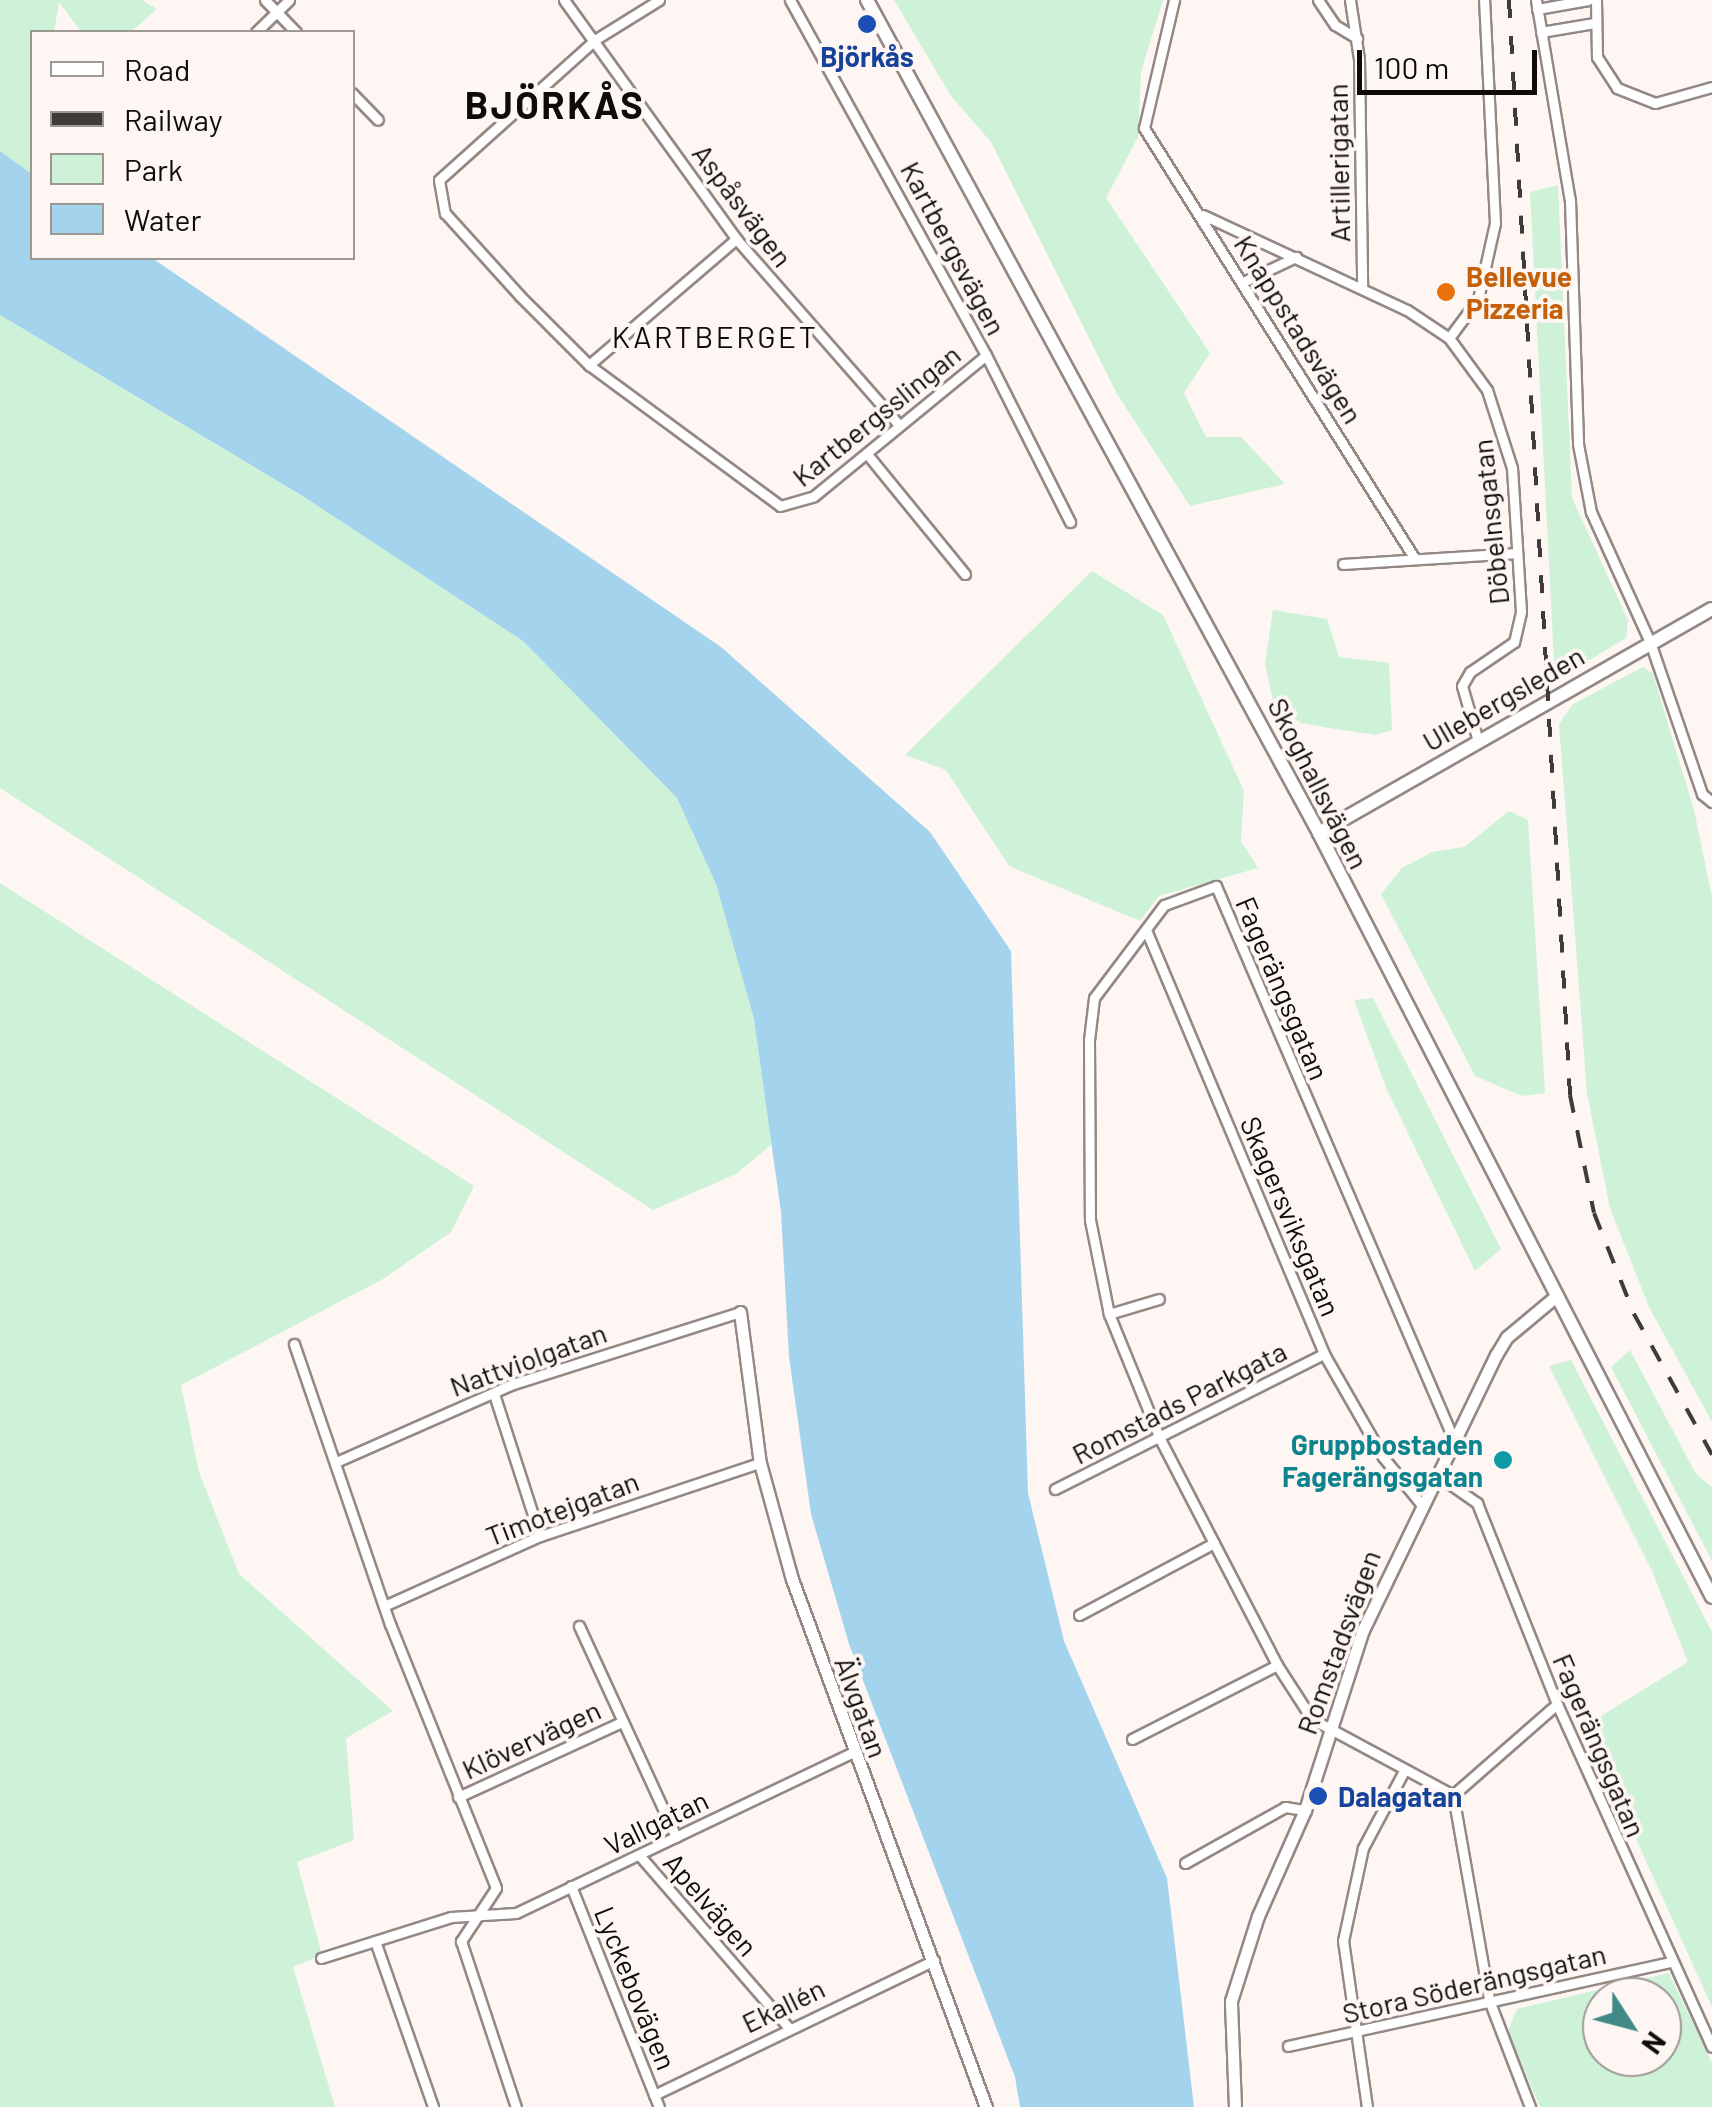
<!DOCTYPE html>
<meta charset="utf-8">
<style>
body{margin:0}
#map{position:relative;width:1712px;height:2107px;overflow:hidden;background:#fef6f3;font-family:Barlow,sans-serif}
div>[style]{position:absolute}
.green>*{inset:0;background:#cdf2d8}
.water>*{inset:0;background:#a4d4ed}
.roads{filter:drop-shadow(2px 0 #948884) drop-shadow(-2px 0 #948884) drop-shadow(0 2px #948884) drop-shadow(0 -2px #948884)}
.minor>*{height:9px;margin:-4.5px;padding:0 4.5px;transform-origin:4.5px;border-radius:4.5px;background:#fff}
.tertiary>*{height:11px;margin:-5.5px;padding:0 5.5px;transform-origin:5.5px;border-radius:5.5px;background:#fff}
.secondary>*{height:12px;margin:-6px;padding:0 6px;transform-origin:6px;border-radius:6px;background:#fff}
.rail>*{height:4px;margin-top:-2px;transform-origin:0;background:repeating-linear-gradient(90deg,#3f3b38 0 18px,transparent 0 36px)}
.dots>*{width:28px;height:28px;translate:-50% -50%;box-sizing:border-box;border:5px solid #fef6f3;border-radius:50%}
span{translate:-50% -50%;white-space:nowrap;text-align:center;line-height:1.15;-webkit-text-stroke:8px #fef6f3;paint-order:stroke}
.transit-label{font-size:28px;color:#164399;font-weight:700}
.left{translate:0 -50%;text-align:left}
.street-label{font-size:28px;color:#0f0b09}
.food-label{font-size:28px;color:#c56008;font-weight:700}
.culture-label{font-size:28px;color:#0d838f;font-weight:700}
.right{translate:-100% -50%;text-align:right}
.neighbourhood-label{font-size:30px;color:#0f0b09;letter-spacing:2.5px}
.district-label{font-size:38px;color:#0f0b09;font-weight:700;letter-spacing:2.5px}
.legend{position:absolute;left:30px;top:30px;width:325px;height:230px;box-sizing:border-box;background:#fef6f3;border:2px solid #9e9895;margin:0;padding:12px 18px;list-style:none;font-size:30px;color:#0f0b09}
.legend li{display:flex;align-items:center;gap:20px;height:50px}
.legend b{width:50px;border:2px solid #9e9895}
.north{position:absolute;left:1582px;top:1977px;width:100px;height:100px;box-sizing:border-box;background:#fef6f3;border:2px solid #9e9895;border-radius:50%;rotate:126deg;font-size:28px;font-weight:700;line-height:40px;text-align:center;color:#0f0b09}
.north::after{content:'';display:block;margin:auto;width:35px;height:45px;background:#428a88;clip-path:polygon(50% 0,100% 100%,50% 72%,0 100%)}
.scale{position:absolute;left:1357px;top:50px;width:180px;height:45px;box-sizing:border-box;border:5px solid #0f0b09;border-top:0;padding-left:12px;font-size:30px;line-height:35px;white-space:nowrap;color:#0f0b09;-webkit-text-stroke:8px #fef6f3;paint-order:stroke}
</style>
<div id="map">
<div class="green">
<div style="clip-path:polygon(0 0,142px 0,157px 9px,131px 32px,81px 32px,59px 2px,54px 32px,32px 32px,32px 174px,0 151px)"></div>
<div style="clip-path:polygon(894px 0,1163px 0,1141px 72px,1138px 137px,1106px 198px,1210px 353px,1184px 393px,1206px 437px,1241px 437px,1285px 484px,1190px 506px,1117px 394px,991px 142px,951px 96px)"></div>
<div style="clip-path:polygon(1558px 185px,1572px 498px,1628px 620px,1626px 638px,1555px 681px,1530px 192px)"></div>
<div style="clip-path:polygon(0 315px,301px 495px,523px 641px,677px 798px,716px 884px,754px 1019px,772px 1144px,736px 1174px,653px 1210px,0 788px)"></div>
<div style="clip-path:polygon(1092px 571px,1163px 615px,1244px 791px,1241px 841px,1258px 868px,1159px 896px,1140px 921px,1009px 866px,946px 770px,905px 755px)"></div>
<div style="clip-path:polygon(1273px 610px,1327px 619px,1339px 657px,1389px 663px,1392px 730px,1376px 735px,1329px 728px,1301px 723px,1274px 706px,1265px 663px)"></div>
<div style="clip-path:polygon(1643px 667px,1653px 674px,1694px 810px,1712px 897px,1712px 1422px,1649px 1307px,1610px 1208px,1587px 1093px,1559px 724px,1573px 704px)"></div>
<div style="clip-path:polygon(1509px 811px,1528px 820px,1545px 1093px,1522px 1096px,1475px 1076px,1381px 894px,1402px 868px,1432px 852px,1464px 847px)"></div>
<div style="clip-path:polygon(0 883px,474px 1186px,451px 1232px,383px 1279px,181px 1385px,199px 1472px,239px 1574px,393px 1711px,346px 1738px,354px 1840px,297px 1862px,322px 1955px,293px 1967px,335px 2107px,0 2107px)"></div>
<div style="clip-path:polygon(1373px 998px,1501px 1249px,1475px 1271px,1387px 1090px,1354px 1000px)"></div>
<div style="clip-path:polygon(1630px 1350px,1696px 1474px,1712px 1487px,1712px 1561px,1611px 1367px)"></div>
<div style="clip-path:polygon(1571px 1360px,1712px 1632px,1712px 2007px,1585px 1726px,1688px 1662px,1652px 1571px,1549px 1366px)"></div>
<div style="clip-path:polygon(evenodd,1669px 1973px,1712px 2063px,1712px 2107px,1540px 2107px,1508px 2031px,1517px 2009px,1669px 1973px,1602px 1997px,1662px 1997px,1662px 2057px,1602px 2057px,1602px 1997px)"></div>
</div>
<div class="water">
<div style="clip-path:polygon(0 151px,32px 174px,32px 258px,152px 258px,721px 647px,930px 832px,1011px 951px,1028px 1493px,1064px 1641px,1167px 1878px,1194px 2107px,1020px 2107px,1015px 2077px,849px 1644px,811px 1514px,789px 1357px,781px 1212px,754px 1019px,716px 884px,677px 798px,523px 641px,301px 495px,0 315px)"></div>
</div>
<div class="roads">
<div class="minor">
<div style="left:265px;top:0;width:45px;rotate:45.9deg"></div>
<div style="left:564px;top:0;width:297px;rotate:54.2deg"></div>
<div style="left:738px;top:241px;width:244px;rotate:48.8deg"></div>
<div style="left:659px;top:0;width:74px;rotate:148.2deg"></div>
<div style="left:596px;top:39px;width:211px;rotate:138.1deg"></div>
<div style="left:439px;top:180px;width:34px;rotate:80deg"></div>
<div style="left:445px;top:213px;width:112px;rotate:47.9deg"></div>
<div style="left:520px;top:296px;width:98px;rotate:45deg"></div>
<div style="left:589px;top:365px;width:237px;rotate:36.4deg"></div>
<div style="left:780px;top:506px;width:35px;rotate:-16deg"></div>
<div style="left:814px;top:496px;width:222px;rotate:-39.3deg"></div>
<div style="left:790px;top:0;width:406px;rotate:61.1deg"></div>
<div style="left:986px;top:355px;width:187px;rotate:63.3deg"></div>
<div style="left:1174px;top:0;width:131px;rotate:103.2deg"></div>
<div style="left:1144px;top:128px;width:506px;rotate:57.85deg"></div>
<div style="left:1318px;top:0;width:30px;rotate:56deg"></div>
<div style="left:1335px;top:25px;width:26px;rotate:31deg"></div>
<div style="left:1350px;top:0;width:60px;rotate:81.3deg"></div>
<div style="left:1359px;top:59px;width:229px;rotate:89.2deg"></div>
<div style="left:1536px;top:0;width:203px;rotate:80.4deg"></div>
<div style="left:1570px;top:200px;width:244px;rotate:88.1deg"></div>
<div style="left:1578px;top:444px;width:69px;rotate:79.2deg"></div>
<div style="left:1591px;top:512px;width:143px;rotate:65.6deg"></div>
<div style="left:1650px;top:642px;width:161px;rotate:71.1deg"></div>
<div style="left:1702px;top:794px;width:13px;rotate:39deg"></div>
<div style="left:1596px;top:0;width:57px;rotate:89deg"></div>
<div style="left:1597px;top:57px;width:37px;rotate:57deg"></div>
<div style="left:1617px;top:88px;width:41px;rotate:21.5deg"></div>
<div style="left:1655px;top:103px;width:59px;rotate:-15.7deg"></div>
<div style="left:1537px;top:9px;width:52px;rotate:-10deg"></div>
<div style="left:256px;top:32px;width:46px;rotate:-44.1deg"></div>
<div style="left:1541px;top:32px;width:54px;rotate:-9.6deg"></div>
<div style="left:352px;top:93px;width:37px;rotate:46deg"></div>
<div style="left:1203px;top:215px;width:225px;rotate:25deg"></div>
<div style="left:1407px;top:310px;width:50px;rotate:33.7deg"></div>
<div style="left:1449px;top:338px;width:64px;rotate:53.8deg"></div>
<div style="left:1487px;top:390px;width:82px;rotate:72.2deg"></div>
<div style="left:1512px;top:468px;width:144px;rotate:86.4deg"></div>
<div style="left:1521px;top:612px;width:31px;rotate:103deg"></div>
<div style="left:1514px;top:642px;width:53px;rotate:145.7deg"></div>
<div style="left:1470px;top:672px;width:16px;rotate:120deg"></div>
<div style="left:1462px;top:686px;width:57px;rotate:73.8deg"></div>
<div style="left:1243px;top:282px;width:59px;rotate:-25.3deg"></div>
<div style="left:1449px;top:338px;width:49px;rotate:-53.4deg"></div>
<div style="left:1478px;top:299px;width:78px;rotate:-77.4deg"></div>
<div style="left:1495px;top:223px;width:223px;rotate:-92.8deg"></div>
<div style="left:589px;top:365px;width:194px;rotate:-40.6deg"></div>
<div style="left:867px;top:454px;width:155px;rotate:50.8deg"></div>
<div style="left:1343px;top:564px;width:174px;rotate:-3.6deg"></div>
<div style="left:1146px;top:930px;width:460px;rotate:67.2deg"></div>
<div style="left:1324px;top:1354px;width:119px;rotate:60.2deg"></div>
<div style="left:1383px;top:1457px;width:60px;rotate:51deg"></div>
<div style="left:1109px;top:1314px;width:52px;rotate:-16.7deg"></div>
<div style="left:294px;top:1344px;width:296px;rotate:71.1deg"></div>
<div style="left:390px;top:1624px;width:284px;rotate:68.1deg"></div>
<div style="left:496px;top:1888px;width:64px;rotate:123.4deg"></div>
<div style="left:461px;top:1941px;width:175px;rotate:71.7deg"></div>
<div style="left:494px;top:1394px;width:149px;rotate:72.1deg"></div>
<div style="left:1453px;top:1438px;width:601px;rotate:-113.24deg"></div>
<div style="left:1216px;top:886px;width:55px;rotate:159.9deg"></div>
<div style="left:1164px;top:905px;width:116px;rotate:127deg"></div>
<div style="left:1094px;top:998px;width:42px;rotate:96.8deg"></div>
<div style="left:1089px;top:1040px;width:180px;rotate:89.7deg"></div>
<div style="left:1090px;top:1220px;width:96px;rotate:78.6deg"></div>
<div style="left:1109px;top:1314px;width:135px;rotate:67.8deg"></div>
<div style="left:1160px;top:1439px;width:254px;rotate:62.6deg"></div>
<div style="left:1277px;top:1665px;width:64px;rotate:57.1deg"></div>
<div style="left:1312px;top:1719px;width:160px;rotate:28.3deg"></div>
<div style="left:1453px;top:1795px;width:138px;rotate:-41.2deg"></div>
<div style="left:336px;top:1462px;width:193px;rotate:-23.8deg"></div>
<div style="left:513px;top:1384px;width:238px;rotate:-17.6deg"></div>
<div style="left:1437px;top:1475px;width:49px;rotate:35deg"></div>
<div style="left:1477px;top:1503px;width:216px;rotate:68.3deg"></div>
<div style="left:1557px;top:1704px;width:376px;rotate:65.7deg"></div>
<div style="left:1055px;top:1489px;width:301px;rotate:-26.7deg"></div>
<div style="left:384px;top:1606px;width:171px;rotate:-24.2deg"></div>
<div style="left:540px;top:1536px;width:232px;rotate:-18.4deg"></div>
<div style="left:1079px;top:1615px;width:153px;rotate:-28.1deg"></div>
<div style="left:579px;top:1626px;width:232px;rotate:65.3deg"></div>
<div style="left:1132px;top:1739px;width:163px;rotate:-27deg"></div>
<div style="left:1453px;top:1795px;width:208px;rotate:80deg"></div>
<div style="left:1489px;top:2000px;width:115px;rotate:69deg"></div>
<div style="left:458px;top:1797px;width:180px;rotate:-24.6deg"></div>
<div style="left:640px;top:1856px;width:226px;rotate:49.1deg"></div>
<div style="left:1185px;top:1863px;width:115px;rotate:-29.2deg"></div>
<div style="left:1285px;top:1807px;width:20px;rotate:9deg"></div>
<div style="left:571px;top:1886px;width:238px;rotate:68.3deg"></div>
<div style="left:375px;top:1941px;width:176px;rotate:70.7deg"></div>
<div style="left:321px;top:1958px;width:136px;rotate:-17.5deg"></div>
<div style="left:451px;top:1917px;width:65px;rotate:-3.5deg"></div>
<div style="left:516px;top:1913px;width:371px;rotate:-25.5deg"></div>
<div style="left:1288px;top:2046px;width:391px;rotate:-12.4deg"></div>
<div style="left:654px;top:2095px;width:311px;rotate:-25.7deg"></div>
<div style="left:1367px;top:2107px;width:168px;rotate:-98.2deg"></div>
<div style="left:1343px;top:1941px;width:95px;rotate:-77.9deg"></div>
<div style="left:1363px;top:1848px;width:89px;rotate:-62deg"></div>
</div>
<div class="tertiary">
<div style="left:740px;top:1312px;width:152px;rotate:82.5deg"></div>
<div style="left:760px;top:1463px;width:120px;rotate:74.6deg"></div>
<div style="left:792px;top:1579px;width:563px;rotate:69.83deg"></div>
<div style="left:1235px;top:2107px;width:106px;rotate:-92.2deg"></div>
<div style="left:1231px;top:2001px;width:89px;rotate:-72.4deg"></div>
<div style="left:1258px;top:1916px;width:116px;rotate:-66.1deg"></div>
<div style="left:1305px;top:1810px;width:187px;rotate:-72.2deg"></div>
<div style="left:1362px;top:1632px;width:308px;rotate:-64.2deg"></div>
<div style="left:1496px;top:1355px;width:21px;rotate:-59deg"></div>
<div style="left:1507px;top:1337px;width:62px;rotate:-39.8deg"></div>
</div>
<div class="secondary">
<div style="left:867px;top:0;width:948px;rotate:61.51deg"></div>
<div style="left:1319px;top:833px;width:859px;rotate:62.78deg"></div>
<div style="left:1319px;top:833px;width:452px;rotate:-29.7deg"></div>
</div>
</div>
<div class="rail">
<div style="left:1509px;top:0;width:1097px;rotate:86.81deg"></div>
<div style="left:1570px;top:1095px;width:120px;rotate:78.5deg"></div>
<div style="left:1594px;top:1213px;width:109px;rotate:68.4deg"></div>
<div style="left:1634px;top:1314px;width:161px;rotate:61deg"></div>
</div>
<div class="dots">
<div style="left:867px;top:24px;background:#1a4fb4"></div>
<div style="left:1446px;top:292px;background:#e8710a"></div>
<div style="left:1503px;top:1460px;background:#0f9aa8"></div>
<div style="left:1318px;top:1796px;background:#1a4fb4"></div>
</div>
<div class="transit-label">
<span style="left:867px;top:56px">Björkås</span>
<span class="left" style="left:1338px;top:1796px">Dalagatan</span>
</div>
<div class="street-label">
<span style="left:1338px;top:163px;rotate:-91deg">Artillerigatan</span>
<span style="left:743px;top:205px;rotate:53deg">Aspåsvägen</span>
<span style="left:954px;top:248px;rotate:62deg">Kartbergsvägen</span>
<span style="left:1299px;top:329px;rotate:58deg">Knappstadsvägen</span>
<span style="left:876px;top:415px;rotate:-39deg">Kartbergsslingan</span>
<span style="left:1490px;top:522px;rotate:-96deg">Döbelnsgatan</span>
<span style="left:1503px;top:698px;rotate:-30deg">Ullebergsleden</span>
<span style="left:1319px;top:783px;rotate:63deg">Skoghallsvägen</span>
<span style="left:1283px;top:988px;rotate:67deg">Fagerängsgatan</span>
<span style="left:1291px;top:1216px;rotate:67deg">Skagersviksgatan</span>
<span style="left:528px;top:1359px;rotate:-20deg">Nattviolgatan</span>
<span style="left:1179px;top:1402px;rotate:-27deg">Romstads Parkgata</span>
<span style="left:562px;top:1508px;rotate:-21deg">Timotejgatan</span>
<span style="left:1338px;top:1642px;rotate:-70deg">Romstadsvägen</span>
<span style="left:862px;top:1707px;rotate:70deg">Älvgatan</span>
<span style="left:531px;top:1739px;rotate:-25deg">Klövervägen</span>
<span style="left:1600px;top:1745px;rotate:67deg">Fagerängsgatan</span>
<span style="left:656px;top:1822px;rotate:-26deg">Vallgatan</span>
<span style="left:711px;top:1904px;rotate:49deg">Apelvägen</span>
<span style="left:1474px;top:1983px;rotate:-13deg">Stora Söderängsgatan</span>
<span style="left:636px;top:1988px;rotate:68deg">Lyckebovägen</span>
<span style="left:783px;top:2005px;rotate:-26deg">Ekallén</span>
</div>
<div class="food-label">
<span class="left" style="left:1466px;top:292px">Bellevue<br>Pizzeria</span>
</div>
<div class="culture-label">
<span class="right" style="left:1483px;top:1460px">Gruppbostaden<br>Fagerängsgatan</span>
</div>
<div class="neighbourhood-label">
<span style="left:715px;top:336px">KARTBERGET</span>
</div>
<div class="district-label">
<span style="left:555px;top:105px">BJÖRKÅS</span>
</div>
<ul class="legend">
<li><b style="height:12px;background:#fff"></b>Road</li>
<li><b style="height:12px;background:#3f3b38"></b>Railway</li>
<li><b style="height:28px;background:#cdf2d8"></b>Park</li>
<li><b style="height:28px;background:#a4d4ed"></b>Water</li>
</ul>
<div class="north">N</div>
<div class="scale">100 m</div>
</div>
